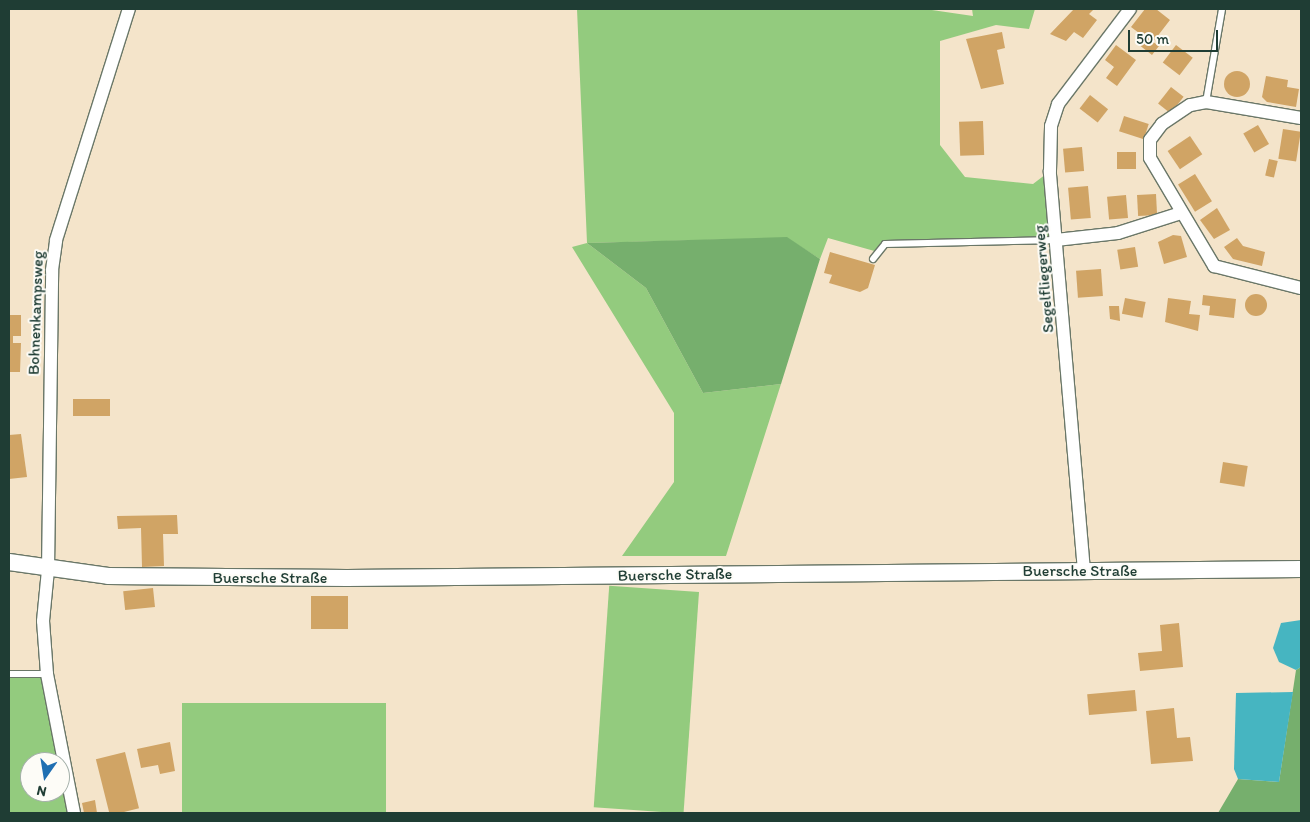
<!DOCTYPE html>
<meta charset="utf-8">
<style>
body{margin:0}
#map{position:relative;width:1310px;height:822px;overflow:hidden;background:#f4e4ca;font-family:Itim,sans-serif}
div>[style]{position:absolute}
.green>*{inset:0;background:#93cb7e;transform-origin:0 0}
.forest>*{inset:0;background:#76af6d}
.water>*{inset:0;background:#46b5c1}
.building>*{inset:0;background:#d0a465;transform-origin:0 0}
.round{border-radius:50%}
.roads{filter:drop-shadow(1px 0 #6a7768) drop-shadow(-1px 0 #6a7768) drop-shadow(0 1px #6a7768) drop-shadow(0 -1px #6a7768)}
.lane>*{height:6px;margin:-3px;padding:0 3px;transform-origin:3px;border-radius:3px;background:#fff}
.street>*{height:12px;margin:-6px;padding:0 6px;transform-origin:6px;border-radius:6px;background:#fff}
.secondary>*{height:16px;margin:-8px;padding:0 8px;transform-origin:8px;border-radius:8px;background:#fff}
span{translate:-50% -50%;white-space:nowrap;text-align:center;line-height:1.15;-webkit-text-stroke:4px #fdfcf7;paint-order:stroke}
.street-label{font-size:16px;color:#1f3d34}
.frame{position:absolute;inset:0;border:10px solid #1f3d34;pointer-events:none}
.north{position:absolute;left:20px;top:752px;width:50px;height:50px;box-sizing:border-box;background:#fdfcf7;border:1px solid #a4b0a9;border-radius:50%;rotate:193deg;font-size:14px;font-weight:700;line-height:20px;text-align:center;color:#1f3d34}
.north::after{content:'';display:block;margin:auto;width:18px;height:22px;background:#1f6fb2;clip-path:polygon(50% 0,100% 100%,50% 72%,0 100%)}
.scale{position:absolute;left:1128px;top:30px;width:90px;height:22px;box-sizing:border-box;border:2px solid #1f3d34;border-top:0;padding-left:6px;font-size:15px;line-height:18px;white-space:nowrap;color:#1f3d34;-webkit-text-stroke:4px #fdfcf7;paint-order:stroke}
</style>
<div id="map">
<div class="green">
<div style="clip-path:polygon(577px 9px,925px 9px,973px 16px,972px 9px,1035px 9px,1029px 29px,996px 25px,940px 41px,940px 145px,965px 177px,1033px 184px,1050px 171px,1056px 240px,885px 244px,878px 252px,828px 238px,820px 259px,787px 238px,587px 243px,646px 288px,703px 393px,781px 384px,726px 556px,622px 556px,674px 482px,674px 413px,572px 247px,587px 243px)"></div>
<div style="left:699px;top:592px;width:222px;height:90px;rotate:94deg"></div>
<div style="clip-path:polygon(evenodd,9px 674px,47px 674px,74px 813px,9px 813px,9px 674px,30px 762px,60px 762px,60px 792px,30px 792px,30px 762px)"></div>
<div style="left:182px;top:703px;width:204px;height:110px"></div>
</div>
<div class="forest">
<div style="clip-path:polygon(787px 237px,820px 259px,781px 384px,703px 393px,646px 288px,587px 243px)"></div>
<div style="clip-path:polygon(1301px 667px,1301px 813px,1218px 813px,1238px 779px,1279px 782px,1296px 670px)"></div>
</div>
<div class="water">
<div style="clip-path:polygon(1301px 620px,1301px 667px,1296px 670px,1279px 662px,1273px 648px,1281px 623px)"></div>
<div style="clip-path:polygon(1293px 692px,1279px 782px,1238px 779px,1234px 769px,1236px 693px)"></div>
</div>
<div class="building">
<div style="clip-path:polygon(1074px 9px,1094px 9px,1089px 14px,1097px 20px,1083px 38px,1074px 32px,1066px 41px,1050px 34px)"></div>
<div style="clip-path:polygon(1145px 9px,1156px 9px,1170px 20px,1153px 42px,1159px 46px,1152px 55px,1138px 44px,1143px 36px,1131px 27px)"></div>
<div style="clip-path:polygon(1002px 32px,1005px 48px,997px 50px,1004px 84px,981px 89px,966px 39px)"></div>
<div style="clip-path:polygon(1116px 45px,1136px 60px,1117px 86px,1106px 78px,1114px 67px,1105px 60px)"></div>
<div style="left:1176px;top:45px;width:21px;height:22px;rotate:37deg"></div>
<div class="round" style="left:1224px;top:71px;width:26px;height:26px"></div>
<div style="clip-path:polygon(1266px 76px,1288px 80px,1287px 87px,1299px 89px,1296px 107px,1267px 102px,1262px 97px)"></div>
<div style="left:1171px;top:87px;width:16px;height:21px;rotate:38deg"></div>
<div style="left:1090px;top:95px;width:23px;height:17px;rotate:38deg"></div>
<div style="left:1124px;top:116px;width:26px;height:16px;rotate:18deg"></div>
<div style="left:983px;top:121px;width:34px;height:24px;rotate:88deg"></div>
<div style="left:1258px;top:125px;width:22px;height:17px;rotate:60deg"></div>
<div style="left:1283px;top:129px;width:18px;height:30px;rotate:9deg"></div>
<div style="left:1190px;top:136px;width:22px;height:27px;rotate:56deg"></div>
<div style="left:1082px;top:147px;width:24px;height:19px;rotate:85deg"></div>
<div style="left:1117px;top:152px;width:19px;height:17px"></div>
<div style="left:1269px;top:159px;width:9px;height:17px;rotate:13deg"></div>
<div style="left:1195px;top:174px;width:32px;height:20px;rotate:58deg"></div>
<div style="left:1088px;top:186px;width:32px;height:20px;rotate:85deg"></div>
<div style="left:1156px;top:194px;width:21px;height:19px;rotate:87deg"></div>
<div style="left:1126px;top:195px;width:23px;height:19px;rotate:85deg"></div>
<div style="clip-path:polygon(1217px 208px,1230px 230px,1214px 239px,1200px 220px)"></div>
<div style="clip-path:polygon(1173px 235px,1181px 236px,1187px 257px,1164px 264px,1158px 242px)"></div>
<div style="clip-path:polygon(1237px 238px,1243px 246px,1265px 252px,1262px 266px,1233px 259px,1224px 247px)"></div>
<div style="left:1135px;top:247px;width:20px;height:18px;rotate:81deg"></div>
<div style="clip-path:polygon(830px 252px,875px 265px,868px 288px,860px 292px,829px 283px,832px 275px,824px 273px)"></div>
<div style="left:1101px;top:269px;width:27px;height:25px;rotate:86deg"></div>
<div class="round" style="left:1245px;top:294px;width:22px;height:22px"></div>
<div style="clip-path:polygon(1203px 295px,1236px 299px,1234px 318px,1209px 315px,1210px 306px,1202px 305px)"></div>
<div style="left:1125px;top:298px;width:21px;height:16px;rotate:11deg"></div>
<div style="clip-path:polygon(1168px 298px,1191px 301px,1189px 314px,1200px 315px,1198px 331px,1165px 322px)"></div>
<div style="clip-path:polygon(1109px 306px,1119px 306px,1120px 321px,1110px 319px)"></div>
<div style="clip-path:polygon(9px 315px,21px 315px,21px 336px,13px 336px,13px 343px,21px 343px,20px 372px,9px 372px)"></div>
<div style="left:73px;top:399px;width:37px;height:17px"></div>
<div style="clip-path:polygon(21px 434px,27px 477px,9px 479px,9px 435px)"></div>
<div style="left:1223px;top:462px;width:25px;height:21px;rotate:9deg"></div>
<div style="clip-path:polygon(177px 515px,178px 534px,163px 534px,164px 566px,142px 567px,141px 528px,118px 529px,117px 516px)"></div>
<div style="left:153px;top:588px;width:19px;height:30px;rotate:84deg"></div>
<div style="left:311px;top:596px;width:37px;height:33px"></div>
<div style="clip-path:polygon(1179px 623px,1183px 667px,1140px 671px,1138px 653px,1162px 651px,1160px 625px)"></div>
<div style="left:1135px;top:690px;width:21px;height:48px;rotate:85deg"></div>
<div style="clip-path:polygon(1174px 708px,1177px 738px,1190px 737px,1193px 761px,1151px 764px,1146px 711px)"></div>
<div style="clip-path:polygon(170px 742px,175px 771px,160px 774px,158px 765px,141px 768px,137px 749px)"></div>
<div style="left:125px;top:752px;width:58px;height:30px;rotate:76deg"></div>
<div style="clip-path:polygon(95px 800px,97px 813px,84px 813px,82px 803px)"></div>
</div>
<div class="roads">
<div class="lane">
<div style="left:1206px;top:102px;width:94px;rotate:-80.2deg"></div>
<div style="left:873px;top:259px;width:19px;rotate:-51deg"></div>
<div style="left:885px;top:244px;width:171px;rotate:-1.3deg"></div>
<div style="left:9px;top:674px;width:38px"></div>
</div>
<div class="street">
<div style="left:1301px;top:118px;width:96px;rotate:-170.4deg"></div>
<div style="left:1206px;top:102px;width:16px;rotate:169deg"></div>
<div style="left:1190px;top:105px;width:34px;rotate:146deg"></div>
<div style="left:1162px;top:124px;width:20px;rotate:127deg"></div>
<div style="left:1150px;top:140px;width:18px;rotate:90deg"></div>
<div style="left:1150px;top:158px;width:126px;rotate:59.3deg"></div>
<div style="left:1214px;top:266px;width:90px;rotate:14.2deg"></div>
<div style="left:1056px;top:240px;width:62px;rotate:-6.4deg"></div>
<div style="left:1118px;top:233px;width:66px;rotate:-17.6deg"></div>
<div style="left:1084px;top:571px;width:401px;rotate:-94.9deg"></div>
<div style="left:1050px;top:171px;width:45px;rotate:-88.7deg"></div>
<div style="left:1051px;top:126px;width:23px;rotate:-72deg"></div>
<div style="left:1058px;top:104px;width:119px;rotate:-52.8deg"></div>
<div style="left:74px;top:813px;width:142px;rotate:-101deg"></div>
<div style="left:47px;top:674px;width:53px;rotate:-94.3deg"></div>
<div style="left:43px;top:621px;width:51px;rotate:-84.4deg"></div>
<div style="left:48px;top:570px;width:300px;rotate:-89.2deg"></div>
<div style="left:52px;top:270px;width:30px;rotate:-82deg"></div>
<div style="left:56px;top:240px;width:242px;rotate:-72.5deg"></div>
</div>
<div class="secondary">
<div style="left:9px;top:562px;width:100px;rotate:8deg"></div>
<div style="left:108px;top:576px;width:239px;rotate:0.5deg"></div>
<div style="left:347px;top:578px;width:954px;rotate:-0.54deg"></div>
</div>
</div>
<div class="street-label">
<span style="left:1044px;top:279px;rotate:-95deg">Segelfliegerweg</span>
<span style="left:36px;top:313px;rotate:-88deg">Bohnenkampsweg</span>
<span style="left:1080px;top:571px">Buersche Straße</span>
<span style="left:675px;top:575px;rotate:-1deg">Buersche Straße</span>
<span style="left:270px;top:578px">Buersche Straße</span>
</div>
<div class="frame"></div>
<div class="north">N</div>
<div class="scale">50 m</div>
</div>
